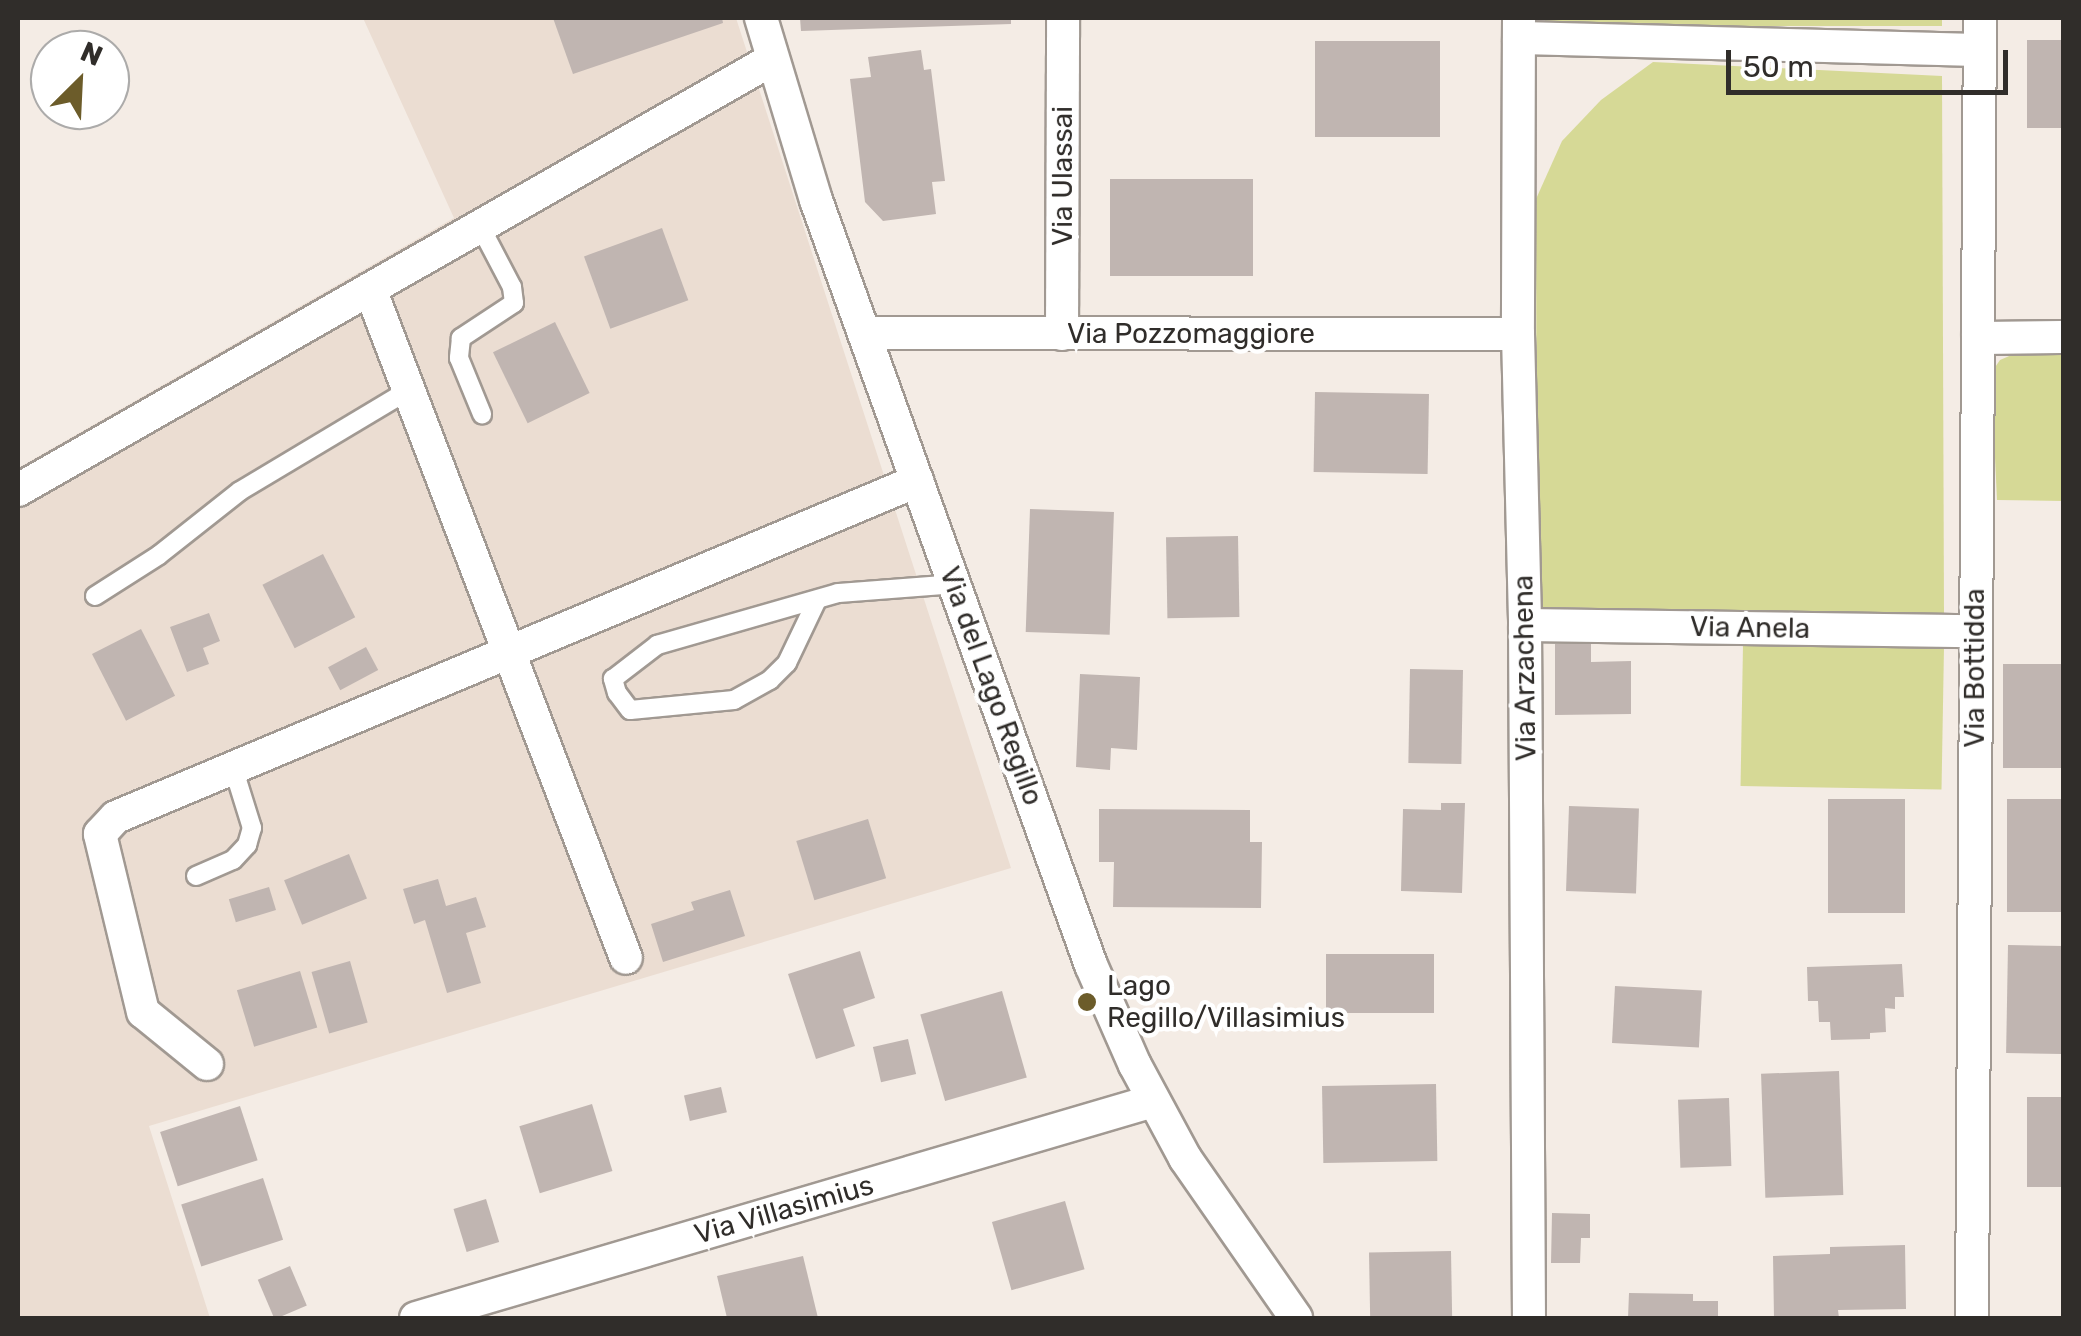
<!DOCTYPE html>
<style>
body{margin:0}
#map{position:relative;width:2081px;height:1336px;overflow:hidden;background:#f4ece5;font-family:Rubik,sans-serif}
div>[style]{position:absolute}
.built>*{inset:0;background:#ebddd2}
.green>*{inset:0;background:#d6d996;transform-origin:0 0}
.building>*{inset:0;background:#c0b5b1;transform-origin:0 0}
.roads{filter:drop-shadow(2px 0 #a19992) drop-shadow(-2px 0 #a19992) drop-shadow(0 2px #a19992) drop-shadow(0 -2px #a19992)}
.lane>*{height:18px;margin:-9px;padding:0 9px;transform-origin:9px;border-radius:9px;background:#fff}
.street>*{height:32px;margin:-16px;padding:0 16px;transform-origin:16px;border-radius:16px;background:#fff}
.dots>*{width:28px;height:28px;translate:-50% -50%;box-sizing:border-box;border:5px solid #fff;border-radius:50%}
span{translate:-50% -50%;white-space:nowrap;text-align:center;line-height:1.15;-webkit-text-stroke:9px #fff;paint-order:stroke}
.street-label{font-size:28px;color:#302d2a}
.poi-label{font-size:28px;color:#302d2a}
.left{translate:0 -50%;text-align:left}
.frame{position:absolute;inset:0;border:20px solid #302d2a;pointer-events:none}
.north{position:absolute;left:30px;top:30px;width:100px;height:100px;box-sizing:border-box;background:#fff;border:2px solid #acabaa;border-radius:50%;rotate:24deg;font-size:28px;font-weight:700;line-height:40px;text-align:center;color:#302d2a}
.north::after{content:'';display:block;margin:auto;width:35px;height:45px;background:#6c5c2a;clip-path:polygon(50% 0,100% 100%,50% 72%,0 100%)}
.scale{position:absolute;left:1726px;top:50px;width:282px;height:45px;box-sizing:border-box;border:5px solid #302d2a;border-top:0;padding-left:12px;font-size:30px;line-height:35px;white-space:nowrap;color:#302d2a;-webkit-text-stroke:8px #fff;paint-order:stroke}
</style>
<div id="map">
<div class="built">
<div style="clip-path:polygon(363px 18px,736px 18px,1011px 868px,149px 1126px,210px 1318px,18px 1318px,18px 468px,454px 218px)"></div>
</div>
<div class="green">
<div style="left:1545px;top:18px;width:397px;height:8px"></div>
<div style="clip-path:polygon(1653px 62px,1942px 76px,1944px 614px,1537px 607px,1536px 199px,1562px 141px,1601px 100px)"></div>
<div style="clip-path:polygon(2021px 351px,2063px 352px,2063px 501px,1997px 500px,1991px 373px,2000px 360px)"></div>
<div style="left:1743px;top:645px;width:201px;height:141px;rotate:1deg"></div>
</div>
<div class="building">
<div style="clip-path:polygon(553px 18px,722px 18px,723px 23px,573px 74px)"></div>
<div style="clip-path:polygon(800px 18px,1011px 18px,1011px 24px,801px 31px)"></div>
<div style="left:2027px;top:40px;width:37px;height:88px"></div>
<div style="left:1315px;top:41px;width:125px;height:96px"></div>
<div style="clip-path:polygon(921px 50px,924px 70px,931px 69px,945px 181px,932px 182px,936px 214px,883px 221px,865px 202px,850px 79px,871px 77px,868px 57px)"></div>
<div style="left:1110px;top:179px;width:143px;height:97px"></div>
<div style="left:662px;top:228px;width:77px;height:83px;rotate:70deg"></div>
<div style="left:555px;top:322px;width:79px;height:69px;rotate:64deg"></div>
<div style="left:1315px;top:392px;width:114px;height:80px;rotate:1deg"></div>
<div style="left:1030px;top:509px;width:84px;height:123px;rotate:2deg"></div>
<div style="left:1238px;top:536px;width:81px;height:72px;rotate:89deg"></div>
<div style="left:323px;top:554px;width:71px;height:68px;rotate:63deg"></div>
<div style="clip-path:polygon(209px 613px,220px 641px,203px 648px,209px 664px,187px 672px,170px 627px)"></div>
<div style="left:141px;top:629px;width:75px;height:55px;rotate:63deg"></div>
<div style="clip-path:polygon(1555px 644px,1591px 644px,1591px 662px,1631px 661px,1631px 714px,1555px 715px)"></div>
<div style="left:366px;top:647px;width:26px;height:43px;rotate:62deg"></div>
<div style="left:2064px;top:664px;width:104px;height:61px;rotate:90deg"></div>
<div style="left:1410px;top:669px;width:53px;height:94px;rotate:1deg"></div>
<div style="clip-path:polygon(1080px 674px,1140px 677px,1137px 750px,1111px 748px,1110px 770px,1076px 767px)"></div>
<div style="left:1828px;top:799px;width:77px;height:114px"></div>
<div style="left:2007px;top:799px;width:57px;height:113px"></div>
<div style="clip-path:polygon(1441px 803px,1465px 803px,1462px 893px,1401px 891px,1403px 809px,1441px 810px)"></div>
<div style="left:1569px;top:806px;width:70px;height:85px;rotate:2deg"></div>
<div style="clip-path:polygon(1099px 809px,1250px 810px,1250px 842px,1262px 842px,1261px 908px,1113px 907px,1114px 862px,1099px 862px)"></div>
<div style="left:868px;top:819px;width:62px;height:75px;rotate:73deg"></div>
<div style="left:349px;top:854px;width:48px;height:70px;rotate:68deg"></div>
<div style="clip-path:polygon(438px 879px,446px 906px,476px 897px,486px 927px,466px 933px,481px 983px,447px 993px,425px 920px,414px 924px,403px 889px)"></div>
<div style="left:269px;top:887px;width:24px;height:42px;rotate:73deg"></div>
<div style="clip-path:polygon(730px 890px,745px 936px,663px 962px,651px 924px,694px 910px,691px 902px)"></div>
<div style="left:2008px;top:945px;width:56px;height:108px;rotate:1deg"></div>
<div style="clip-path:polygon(860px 951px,875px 998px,843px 1009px,855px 1046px,816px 1059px,788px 974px)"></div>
<div style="left:1326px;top:954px;width:108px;height:59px"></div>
<div style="left:350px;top:961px;width:64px;height:40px;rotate:74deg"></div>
<div style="clip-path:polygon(1902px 964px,1904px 997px,1895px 997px,1895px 1009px,1885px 1008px,1886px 1032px,1870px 1033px,1870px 1039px,1831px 1040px,1830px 1022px,1819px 1022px,1818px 1001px,1808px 1001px,1807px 967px)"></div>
<div style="left:300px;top:971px;width:59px;height:66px;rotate:73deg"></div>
<div style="left:1615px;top:986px;width:87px;height:57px;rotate:3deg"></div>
<div style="left:1002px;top:991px;width:90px;height:85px;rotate:74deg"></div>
<div style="left:908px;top:1039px;width:36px;height:36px;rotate:77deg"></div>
<div style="left:1839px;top:1071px;width:124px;height:78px;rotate:88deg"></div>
<div style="left:1436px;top:1084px;width:77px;height:114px;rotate:89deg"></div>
<div style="left:721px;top:1087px;width:26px;height:38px;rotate:77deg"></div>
<div style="left:2064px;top:1097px;width:90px;height:37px;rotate:90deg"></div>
<div style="left:1729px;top:1098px;width:68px;height:51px;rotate:88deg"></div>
<div style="left:592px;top:1104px;width:70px;height:76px;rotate:73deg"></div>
<div style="left:240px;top:1106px;width:57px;height:84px;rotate:72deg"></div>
<div style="left:263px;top:1178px;width:65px;height:86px;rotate:72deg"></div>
<div style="left:486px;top:1199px;width:45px;height:34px;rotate:73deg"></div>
<div style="left:1065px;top:1201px;width:71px;height:76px;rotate:74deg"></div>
<div style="clip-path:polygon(1552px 1213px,1590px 1214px,1590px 1238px,1581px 1238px,1580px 1263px,1551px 1263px)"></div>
<div style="clip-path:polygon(1905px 1245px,1906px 1309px,1838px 1310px,1839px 1318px,1774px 1318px,1773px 1256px,1830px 1254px,1830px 1247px)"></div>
<div style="left:1451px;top:1251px;width:67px;height:82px;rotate:89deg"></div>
<div style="clip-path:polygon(803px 1256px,818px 1318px,727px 1318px,717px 1276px)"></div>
<div style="left:290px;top:1266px;width:43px;height:35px;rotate:67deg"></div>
<div style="clip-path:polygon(1629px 1293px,1693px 1294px,1693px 1301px,1718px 1301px,1718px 1318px,1628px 1318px)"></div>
</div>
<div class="roads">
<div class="lane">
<div style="left:480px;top:226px;width:69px;rotate:62.3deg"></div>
<div style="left:512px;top:287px;width:16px;rotate:83deg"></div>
<div style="left:514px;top:303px;width:64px;rotate:146.6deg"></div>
<div style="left:461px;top:338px;width:20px;rotate:96deg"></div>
<div style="left:459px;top:358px;width:61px;rotate:67.7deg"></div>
<div style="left:95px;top:596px;width:76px;rotate:-32.6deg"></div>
<div style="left:159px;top:555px;width:103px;rotate:-38.3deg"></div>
<div style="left:240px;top:491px;width:197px;rotate:-30.9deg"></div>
<div style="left:817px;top:600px;width:70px;rotate:115.5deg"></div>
<div style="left:787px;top:663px;width:24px;rotate:135deg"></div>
<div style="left:770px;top:680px;width:41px;rotate:150.9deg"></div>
<div style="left:734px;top:700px;width:104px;rotate:174.5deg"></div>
<div style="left:630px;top:710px;width:21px;rotate:-127deg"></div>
<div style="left:617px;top:693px;width:15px;rotate:-106deg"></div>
<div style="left:613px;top:679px;width:56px;rotate:-37.7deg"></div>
<div style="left:657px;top:645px;width:188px;rotate:-16deg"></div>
<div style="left:838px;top:593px;width:116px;rotate:-4.4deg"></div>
<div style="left:196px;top:876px;width:40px;rotate:-23.4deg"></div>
<div style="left:233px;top:860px;width:21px;rotate:-47deg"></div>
<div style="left:247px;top:845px;width:18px;rotate:-74deg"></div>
<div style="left:252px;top:828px;width:64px;rotate:-107.3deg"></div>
</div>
<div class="street">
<div style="left:761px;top:18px;width:190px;rotate:73.2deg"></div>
<div style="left:816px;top:200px;width:813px;rotate:70.23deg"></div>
<div style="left:1091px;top:965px;width:109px;rotate:66.3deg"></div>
<div style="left:1135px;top:1065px;width:106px;rotate:61.7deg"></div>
<div style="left:1185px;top:1158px;width:195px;rotate:55.2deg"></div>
<div style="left:1519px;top:18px;width:316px;rotate:90.2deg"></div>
<div style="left:1518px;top:334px;width:291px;rotate:88.6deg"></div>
<div style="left:1525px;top:625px;width:693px;rotate:89.67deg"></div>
<div style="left:1519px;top:38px;width:461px;rotate:1.5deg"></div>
<div style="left:370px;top:289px;width:716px;rotate:69.06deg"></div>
<div style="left:864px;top:333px;width:654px;rotate:0.09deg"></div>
<div style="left:1062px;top:334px;width:316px;rotate:-89.8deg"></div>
<div style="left:1978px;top:338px;width:86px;rotate:-0.7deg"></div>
<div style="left:18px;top:490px;width:869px;rotate:-29.72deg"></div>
<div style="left:1525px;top:625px;width:450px;rotate:0.8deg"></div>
<div style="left:207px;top:1064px;width:82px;rotate:-140.9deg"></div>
<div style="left:143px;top:1012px;width:183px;rotate:-103.6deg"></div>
<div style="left:100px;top:834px;width:23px;rotate:-47deg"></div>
<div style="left:116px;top:817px;width:869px;rotate:-22.76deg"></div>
<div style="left:416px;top:1318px;width:768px;rotate:-16.41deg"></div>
<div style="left:1972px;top:1318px;width:1300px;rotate:-89.65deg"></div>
</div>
</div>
<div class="dots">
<div style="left:1087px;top:1002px;background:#6c5c2a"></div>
</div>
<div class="street-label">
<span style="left:1063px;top:176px;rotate:-90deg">Via Ulassai</span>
<span style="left:1191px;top:334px">Via Pozzomaggiore</span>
<span style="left:1750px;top:628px;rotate:1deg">Via Anela</span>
<span style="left:1525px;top:668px;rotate:-91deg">Via Arzachena</span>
<span style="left:1975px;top:668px;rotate:-90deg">Via Bottidda</span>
<span style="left:991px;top:686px;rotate:70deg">Via del Lago Regillo</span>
<span style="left:784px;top:1210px;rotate:-16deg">Via Villasimius</span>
</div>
<div class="poi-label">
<span class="left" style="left:1107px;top:1002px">Lago<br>Regillo/Villasimius</span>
</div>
<div class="frame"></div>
<div class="north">N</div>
<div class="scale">50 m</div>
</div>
